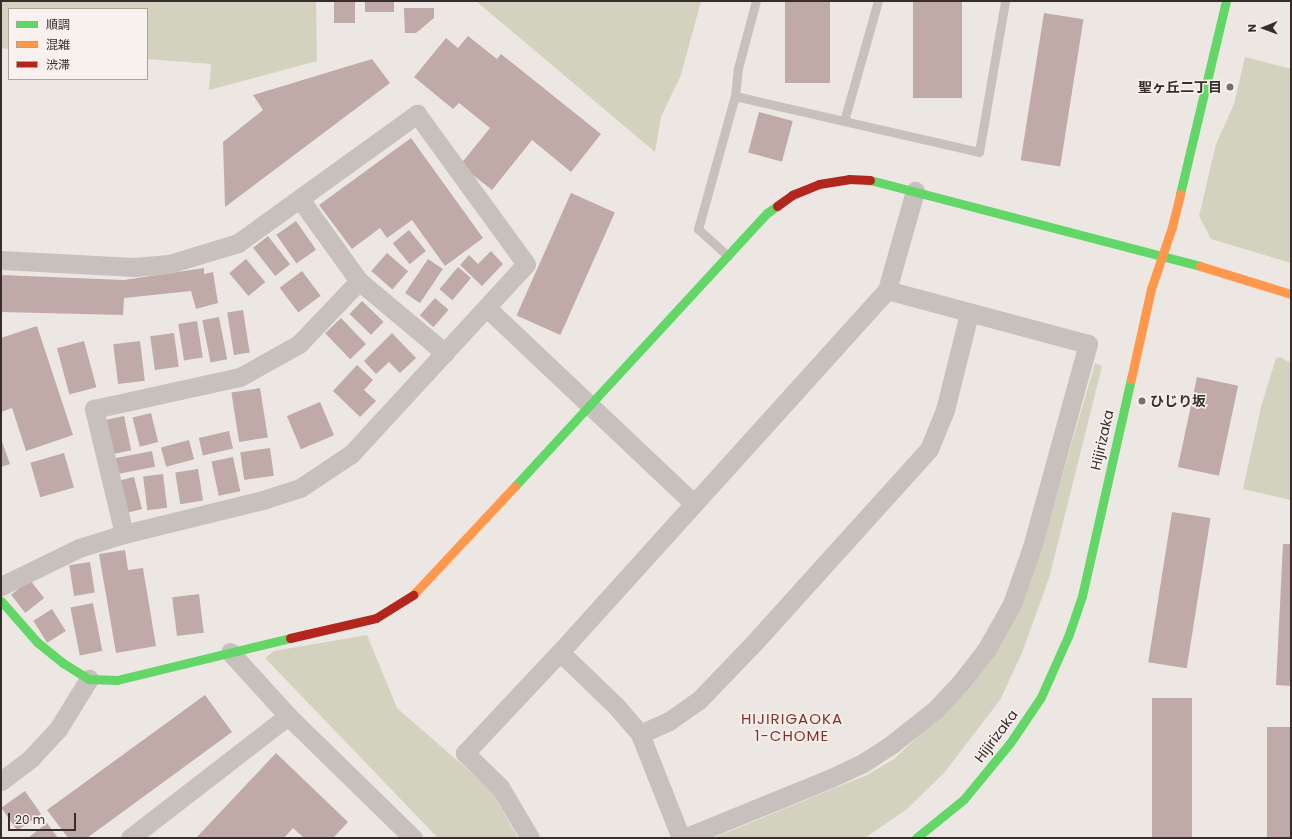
<!DOCTYPE html>
<meta charset="utf-8">
<style>
body{margin:0}
#map{position:relative;width:1292px;height:839px;overflow:hidden;background:#ede7e4;font-family:Poppins,"Noto Sans JP",sans-serif}
div>[style]{position:absolute}
.green>*{inset:0;background:#d2d2bf}
.building>*{inset:0;background:#c0aaa7;transform-origin:0 0}
.lane>*{height:9px;margin:-4.5px;padding:0 4.5px;transform-origin:4.5px;border-radius:4.5px;background:#c7c0bd}
.street>*{height:19px;margin:-9.5px;padding:0 9.5px;transform-origin:9.5px;border-radius:9.5px;background:#c7c0bd}
.fast>*{height:9px;margin:-4.5px;padding:0 4.5px;transform-origin:4.5px;border-radius:4.5px;background:#63d668}
.slow>*{height:9px;margin:-4.5px;padding:0 4.5px;transform-origin:4.5px;border-radius:4.5px;background:#ff974d}
.jam>*{height:9px;margin:-4.5px;padding:0 4.5px;transform-origin:4.5px;border-radius:4.5px;background:#b3261e}
.dots>*{width:11px;height:11px;translate:-50% -50%;box-sizing:border-box;border:2px solid #f9f1ed;border-radius:50%}
span{translate:-50% -50%;white-space:nowrap;text-align:center;line-height:1.15;-webkit-text-stroke:3px #f9f1ed;paint-order:stroke}
.poi-label{font-size:14px;color:#382d2b;font-weight:700}
.right{translate:-100% -50%;text-align:right}
.left{translate:0 -50%;text-align:left}
.street-label{font-size:14px;color:#382d2b}
.neighbourhood-label{font-size:15px;color:#81302a;letter-spacing:1px}
.frame{position:absolute;inset:0;border:2px solid #382d2b;pointer-events:none}
.legend{position:absolute;left:8px;top:8px;width:140px;height:72px;box-sizing:border-box;background:#f9f1ed;border:1px solid #aca39f;margin:0;padding:5px 7px;list-style:none;font-size:12px;color:#382d2b}
.legend li{display:flex;align-items:center;gap:8px;height:20px}
.legend b{width:20px;border:1px solid #aca39f}
.north{position:absolute;left:1244px;top:8px;width:40px;height:40px;-webkit-text-stroke:3px #f9f1ed;paint-order:stroke;rotate:269deg;font-size:11px;font-weight:700;line-height:16px;text-align:center;color:#382d2b}
.north::after{content:'';display:block;margin:auto;width:14px;height:18px;background:#382d2b;clip-path:polygon(50% 0,100% 100%,50% 72%,0 100%)}
.scale{position:absolute;left:8px;top:813px;width:68px;height:18px;box-sizing:border-box;border:2px solid #382d2b;border-top:0;padding-left:5px;font-size:12px;line-height:14px;white-space:nowrap;color:#382d2b;-webkit-text-stroke:3px #f9f1ed;paint-order:stroke}
</style>
<div id="map">
<div class="green">
<div style="clip-path:polygon(1px 1px,316px 1px,317px 61px,209px 90px,211px 64px,147px 59px,147px 9px,9px 9px,9px 49px,1px 48px)"></div>
<div style="clip-path:polygon(476px 1px,701px 1px,681px 75px,661px 117px,655px 152px)"></div>
<div style="clip-path:polygon(1245px 57px,1291px 69px,1291px 263px,1211px 239px,1199px 216px,1216px 144px,1234px 104px)"></div>
<div style="clip-path:polygon(1280px 357px,1291px 363px,1291px 500px,1243px 489px,1261px 407px,1276px 358px)"></div>
<div style="clip-path:polygon(1095px 363px,1102px 366px,1049px 578px,1022px 653px,1000px 700px,944px 773px,907px 809px,865px 838px,713px 838px,867px 775px,894px 759px,964px 694px,982px 669px,1040px 553px)"></div>
<div style="clip-path:polygon(367px 635px,397px 708px,491px 790px,518px 838px,438px 838px,265px 658px,274px 651px)"></div>
</div>
<div class="building">
<div style="left:334px;top:1px;width:21px;height:22px"></div>
<div style="left:365px;top:1px;width:29px;height:11px"></div>
<div style="left:785px;top:1px;width:45px;height:82px"></div>
<div style="left:913px;top:1px;width:49px;height:97px"></div>
<div style="clip-path:polygon(404px 8px,434px 8px,434px 18px,416px 33px,405px 33px)"></div>
<div style="left:1044px;top:13px;width:40px;height:149px;rotate:9deg"></div>
<div style="clip-path:polygon(468px 36px,497px 59px,501px 54px,601px 134px,571px 172px,532px 140px,492px 190px,460px 165px,490px 128px,459px 103px,453px 109px,414px 77px,446px 38px,458px 48px)"></div>
<div style="clip-path:polygon(372px 59px,390px 83px,225px 207px,223px 142px,263px 110px,253px 95px)"></div>
<div style="left:759px;top:112px;width:35px;height:42px;rotate:15deg"></div>
<div style="clip-path:polygon(411px 138px,483px 238px,445px 266px,412px 220px,387px 238px,380px 228px,352px 249px,319px 205px)"></div>
<div style="left:571px;top:193px;width:48px;height:134px;rotate:24deg"></div>
<div style="left:296px;top:221px;width:35px;height:24px;rotate:55deg"></div>
<div style="left:409px;top:230px;width:27px;height:21px;rotate:51deg"></div>
<div style="left:268px;top:236px;width:36px;height:19px;rotate:52deg"></div>
<div style="clip-path:polygon(491px 251px,503px 264px,482px 286px,460px 265px,469px 255px,478px 264px)"></div>
<div style="left:387px;top:253px;width:28px;height:24px;rotate:41deg"></div>
<div style="left:246px;top:259px;width:30px;height:22px;rotate:50deg"></div>
<div style="left:428px;top:259px;width:18px;height:41px;rotate:34deg"></div>
<div style="left:458px;top:267px;width:17px;height:29px;rotate:40deg"></div>
<div style="clip-path:polygon(204px 268px,204px 274px,213px 272px,218px 303px,196px 309px,191px 291px,124px 298px,123px 315px,1px 312px,1px 275px,124px 280px)"></div>
<div style="left:302px;top:271px;width:31px;height:28px;rotate:53deg"></div>
<div style="left:435px;top:298px;width:18px;height:23px;rotate:41deg"></div>
<div style="left:362px;top:301px;width:30px;height:18px;rotate:44deg"></div>
<div style="left:243px;top:310px;width:43px;height:16px;rotate:81deg"></div>
<div style="left:219px;top:317px;width:43px;height:17px;rotate:79deg"></div>
<div style="left:341px;top:318px;width:36px;height:22px;rotate:46deg"></div>
<div style="left:197px;top:321px;width:37px;height:19px;rotate:81deg"></div>
<div style="clip-path:polygon(37px 326px,73px 435px,26px 451px,12px 408px,1px 412px,1px 338px)"></div>
<div style="left:174px;top:333px;width:34px;height:24px;rotate:82deg"></div>
<div style="clip-path:polygon(392px 333px,416px 358px,400px 373px,389px 362px,376px 374px,364px 361px)"></div>
<div style="left:84px;top:341px;width:48px;height:28px;rotate:75deg"></div>
<div style="left:140px;top:341px;width:40px;height:27px;rotate:83deg"></div>
<div style="clip-path:polygon(357px 365px,373px 380px,364px 390px,376px 401px,360px 417px,333px 391px)"></div>
<div style="left:1197px;top:377px;width:42px;height:92px;rotate:12deg"></div>
<div style="left:260px;top:388px;width:50px;height:29px;rotate:81deg"></div>
<div style="left:320px;top:402px;width:36px;height:36px;rotate:67deg"></div>
<div style="left:151px;top:413px;width:30px;height:19px;rotate:76deg"></div>
<div style="left:124px;top:416px;width:35px;height:18px;rotate:78deg"></div>
<div style="left:229px;top:431px;width:18px;height:31px;rotate:77deg"></div>
<div style="clip-path:polygon(1px 439px,10px 464px,1px 467px)"></div>
<div style="left:189px;top:440px;width:20px;height:29px;rotate:75deg"></div>
<div style="left:270px;top:448px;width:28px;height:30px;rotate:82deg"></div>
<div style="left:152px;top:451px;width:16px;height:38px;rotate:79deg"></div>
<div style="left:64px;top:453px;width:36px;height:35px;rotate:74deg"></div>
<div style="left:233px;top:457px;width:35px;height:22px;rotate:78deg"></div>
<div style="left:198px;top:469px;width:32px;height:23px;rotate:81deg"></div>
<div style="left:163px;top:474px;width:34px;height:20px;rotate:83deg"></div>
<div style="left:134px;top:477px;width:33px;height:17px;rotate:76deg"></div>
<div style="left:1172px;top:512px;width:39px;height:152px;rotate:9deg"></div>
<div style="clip-path:polygon(1283px 544px,1291px 544px,1291px 686px,1276px 685px)"></div>
<div style="clip-path:polygon(125px 550px,128px 570px,143px 568px,156px 646px,116px 653px,99px 554px)"></div>
<div style="left:90px;top:562px;width:31px;height:21px;rotate:81deg"></div>
<div style="left:30px;top:580px;width:23px;height:24px;rotate:52deg"></div>
<div style="left:199px;top:594px;width:39px;height:27px;rotate:83deg"></div>
<div style="left:93px;top:603px;width:49px;height:23px;rotate:79deg"></div>
<div style="left:52px;top:609px;width:26px;height:22px;rotate:58deg"></div>
<div style="clip-path:polygon(205px 695px,232px 732px,87px 838px,68px 838px,47px 810px)"></div>
<div style="left:1192px;top:698px;width:140px;height:40px;rotate:90deg"></div>
<div style="left:1291px;top:727px;width:111px;height:24px;rotate:90deg"></div>
<div style="clip-path:polygon(276px 753px,348px 822px,333px 838px,304px 838px,293px 828px,284px 838px,196px 838px)"></div>
<div style="left:25px;top:791px;width:28px;height:29px;rotate:55deg"></div>
<div style="clip-path:polygon(47px 823px,58px 838px,28px 838px)"></div>
</div>
<div class="lane">
<div style="left:735px;top:96px;width:250px;rotate:12.9deg"></div>
<div style="left:979px;top:152px;width:153px;rotate:-80.2deg"></div>
<div style="left:844px;top:121px;width:125px;rotate:-74.2deg"></div>
<div style="left:728px;top:256px;width:40px;rotate:-138deg"></div>
<div style="left:698px;top:229px;width:138px;rotate:-74.5deg"></div>
<div style="left:735px;top:96px;width:28px;rotate:-84deg"></div>
<div style="left:738px;top:68px;width:69px;rotate:-75deg"></div>
</div>
<div class="street">
<div style="left:300px;top:199px;width:101px;rotate:54.3deg"></div>
<div style="left:359px;top:281px;width:112px;rotate:39.9deg"></div>
<div style="left:1px;top:260px;width:133px;rotate:3deg"></div>
<div style="left:134px;top:267px;width:35px;rotate:-5deg"></div>
<div style="left:169px;top:264px;width:72px;rotate:-16.9deg"></div>
<div style="left:238px;top:243px;width:221px;rotate:-35.8deg"></div>
<div style="left:417px;top:114px;width:185px;rotate:54deg"></div>
<div style="left:526px;top:264px;width:258px;rotate:132.6deg"></div>
<div style="left:351px;top:454px;width:61px;rotate:146.3deg"></div>
<div style="left:300px;top:488px;width:35px;rotate:162deg"></div>
<div style="left:267px;top:499px;width:147px;rotate:166.2deg"></div>
<div style="left:124px;top:534px;width:47px;rotate:162.7deg"></div>
<div style="left:79px;top:548px;width:87px;rotate:154deg"></div>
<div style="left:487px;top:308px;width:284px;rotate:43.4deg"></div>
<div style="left:124px;top:534px;width:129px;rotate:-103.5deg"></div>
<div style="left:94px;top:409px;width:149px;rotate:-12.4deg"></div>
<div style="left:240px;top:377px;width:68px;rotate:-29.2deg"></div>
<div style="left:299px;top:344px;width:87px;rotate:-46.4deg"></div>
<div style="left:230px;top:652px;width:86px;rotate:47.8deg"></div>
<div style="left:288px;top:716px;width:175px;rotate:44.3deg"></div>
<div style="left:560px;top:652px;width:78px;rotate:44deg"></div>
<div style="left:616px;top:706px;width:37px;rotate:49deg"></div>
<div style="left:640px;top:734px;width:112px;rotate:68.5deg"></div>
<div style="left:640px;top:734px;width:32px;rotate:-24deg"></div>
<div style="left:669px;top:721px;width:37px;rotate:-35deg"></div>
<div style="left:699px;top:700px;width:76px;rotate:-46.1deg"></div>
<div style="left:752px;top:645px;width:264px;rotate:-47.9deg"></div>
<div style="left:929px;top:449px;width:42px;rotate:-67.7deg"></div>
<div style="left:945px;top:410px;width:99px;rotate:-76deg"></div>
<div style="left:1px;top:781px;width:38px;rotate:-37deg"></div>
<div style="left:31px;top:758px;width:40px;rotate:-47deg"></div>
<div style="left:58px;top:729px;width:59px;rotate:-58.2deg"></div>
<div style="left:130px;top:838px;width:200px;rotate:-37.7deg"></div>
<div style="left:530px;top:838px;width:59px;rotate:-120.5deg"></div>
<div style="left:500px;top:787px;width:49px;rotate:-135.8deg"></div>
<div style="left:465px;top:753px;width:139px;rotate:-46.8deg"></div>
<div style="left:560px;top:652px;width:488px;rotate:-47.9deg"></div>
<div style="left:887px;top:290px;width:103px;rotate:-74.2deg"></div>
<div style="left:684px;top:838px;width:159px;rotate:-22.2deg"></div>
<div style="left:831px;top:778px;width:35px;rotate:-25deg"></div>
<div style="left:863px;top:763px;width:35px;rotate:-33deg"></div>
<div style="left:892px;top:744px;width:56px;rotate:-38.5deg"></div>
<div style="left:936px;top:709px;width:37px;rotate:-47deg"></div>
<div style="left:961px;top:682px;width:41px;rotate:-52deg"></div>
<div style="left:986px;top:650px;width:53px;rotate:-60.5deg"></div>
<div style="left:1012px;top:604px;width:60px;rotate:-70.7deg"></div>
<div style="left:1032px;top:547px;width:211px;rotate:-74.6deg"></div>
<div style="left:1088px;top:344px;width:208px;rotate:-165deg"></div>
</div>
<div class="fast">
<div style="left:870px;top:180px;width:341px;rotate:14.6deg"></div>
<div style="left:1180px;top:194px;width:198px;rotate:-76.6deg"></div>
<div style="left:515px;top:486px;width:372px;rotate:-47.3deg"></div>
<div style="left:767px;top:213px;width:12px;rotate:-35deg"></div>
<div style="left:1px;top:601px;width:55px;rotate:48.7deg"></div>
<div style="left:37px;top:642px;width:33px;rotate:39deg"></div>
<div style="left:63px;top:663px;width:31px;rotate:32deg"></div>
<div style="left:89px;top:679px;width:28px;rotate:2deg"></div>
<div style="left:117px;top:680px;width:178px;rotate:-13.6deg"></div>
<div style="left:916px;top:838px;width:62px;rotate:-39.1deg"></div>
<div style="left:964px;top:799px;width:72px;rotate:-50.6deg"></div>
<div style="left:1010px;top:743px;width:55px;rotate:-56deg"></div>
<div style="left:1041px;top:697px;width:69px;rotate:-66deg"></div>
<div style="left:1069px;top:634px;width:40px;rotate:-71.1deg"></div>
<div style="left:1082px;top:596px;width:222px;rotate:-77.3deg"></div>
</div>
<div class="slow">
<div style="left:1200px;top:266px;width:95px;rotate:17.1deg"></div>
<div style="left:1131px;top:379px;width:92px;rotate:-77.5deg"></div>
<div style="left:1151px;top:289px;width:65px;rotate:-71.3deg"></div>
<div style="left:1172px;top:227px;width:34px;rotate:-76deg"></div>
<div style="left:413px;top:595px;width:149px;rotate:-46.9deg"></div>
</div>
<div class="jam">
<div style="left:777px;top:206px;width:19px;rotate:-36deg"></div>
<div style="left:792px;top:195px;width:29px;rotate:-22deg"></div>
<div style="left:819px;top:184px;width:30px;rotate:-9deg"></div>
<div style="left:849px;top:179px;width:21px;rotate:3deg"></div>
<div style="left:290px;top:638px;width:88px;rotate:-13.1deg"></div>
<div style="left:376px;top:618px;width:44px;rotate:-31.9deg"></div>
</div>
<div class="dots">
<div style="left:1230px;top:87px;background:#776e6c"></div>
<div style="left:1142px;top:401px;background:#776e6c"></div>
</div>
<div class="poi-label">
<span class="right" style="left:1222px;top:87px">聖ヶ丘二丁目</span>
<span class="left" style="left:1150px;top:401px">ひじり坂</span>
</div>
<div class="street-label">
<span style="left:1102px;top:440px;rotate:-77deg">Hijirizaka</span>
<span style="left:996px;top:736px;rotate:-53deg">Hijirizaka</span>
</div>
<div class="neighbourhood-label">
<span style="left:792px;top:727px">HIJIRIGAOKA<br>1-CHOME</span>
</div>
<div class="frame"></div>
<ul class="legend">
<li><b style="height:5px;background:#63d668"></b>順調</li>
<li><b style="height:5px;background:#ff974d"></b>混雑</li>
<li><b style="height:5px;background:#b3261e"></b>渋滞</li>
</ul>
<div class="north">N</div>
<div class="scale">20 m</div>
</div>
